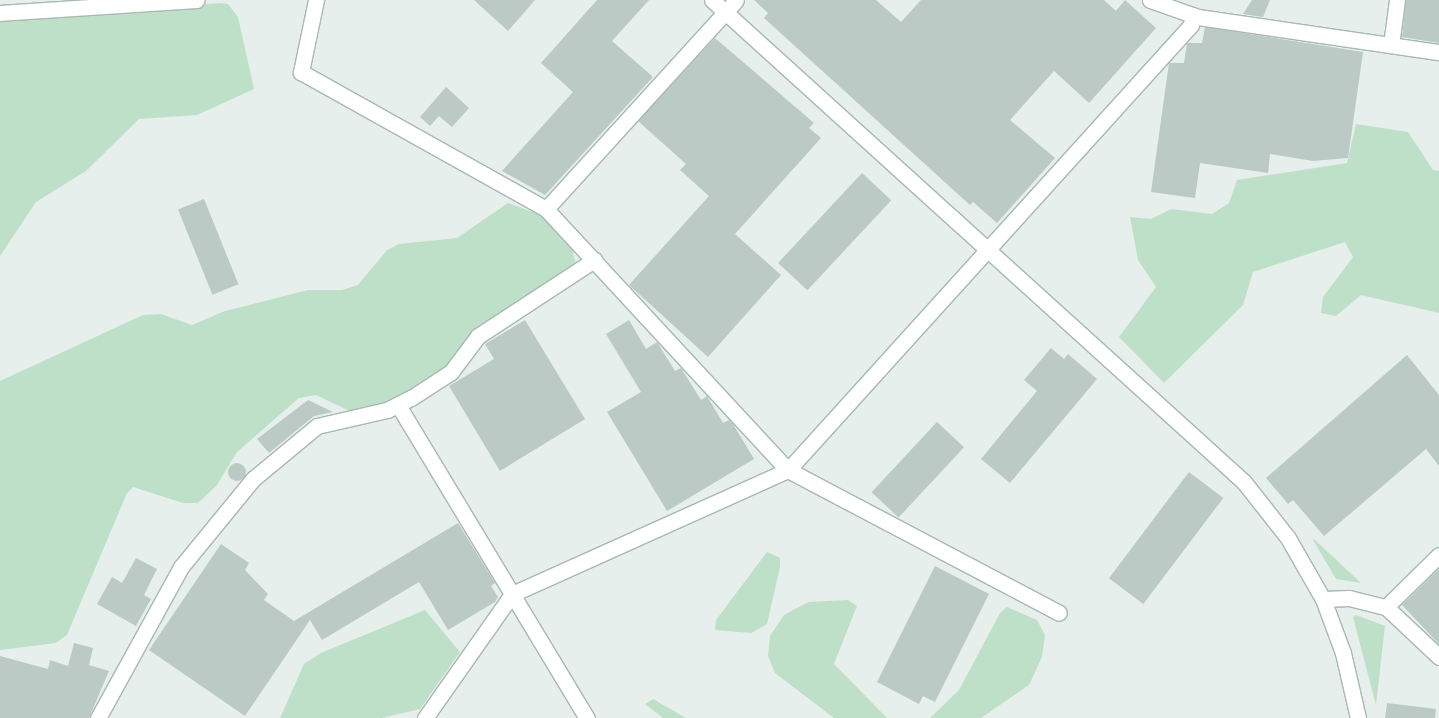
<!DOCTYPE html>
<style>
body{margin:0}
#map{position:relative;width:1439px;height:718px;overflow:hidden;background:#e6efeb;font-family:"Fira Sans",sans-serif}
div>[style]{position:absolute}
.green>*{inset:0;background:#bfe0c8}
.building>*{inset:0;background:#bbcac4;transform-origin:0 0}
.round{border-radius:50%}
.roads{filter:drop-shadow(1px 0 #a8b8b2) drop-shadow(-1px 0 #a8b8b2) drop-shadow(0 1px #a8b8b2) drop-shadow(0 -1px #a8b8b2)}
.minor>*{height:15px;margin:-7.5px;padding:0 7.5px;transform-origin:7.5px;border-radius:7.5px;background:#fff}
.tertiary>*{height:15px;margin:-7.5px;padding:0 7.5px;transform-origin:7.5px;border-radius:7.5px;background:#fff}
span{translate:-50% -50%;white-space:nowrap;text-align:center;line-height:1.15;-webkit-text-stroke:4.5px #f7fbf9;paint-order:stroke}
</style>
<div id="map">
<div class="green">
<div style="clip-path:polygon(220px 3px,228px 4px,238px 17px,254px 89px,197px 115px,139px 119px,86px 171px,36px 202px,0 256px,0 19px)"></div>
<div style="clip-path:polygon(1356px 124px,1408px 132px,1433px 170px,1439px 171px,1439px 313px,1361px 295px,1336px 316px,1321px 313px,1323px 297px,1353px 257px,1345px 242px,1253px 272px,1243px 305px,1164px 383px,1119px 337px,1156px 287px,1138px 260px,1130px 217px,1151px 219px,1171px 209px,1212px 214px,1229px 203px,1237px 180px,1347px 163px)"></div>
<div style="clip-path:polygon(508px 203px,541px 215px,572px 249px,576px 264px,448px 368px,396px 400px,352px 412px,316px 395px,299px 398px,237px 452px,217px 485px,198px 503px,183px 503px,133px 487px,127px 493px,67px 635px,56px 643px,0 650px,0 381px,143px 315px,161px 314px,192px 325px,225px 311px,308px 290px,342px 290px,358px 285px,387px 250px,399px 244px,457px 238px)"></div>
<div style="clip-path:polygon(1313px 540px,1314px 539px,1361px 583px,1336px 579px)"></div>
<div style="clip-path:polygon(767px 552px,780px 558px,780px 567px,767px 624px,751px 633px,715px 630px,716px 620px)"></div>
<div style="clip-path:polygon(808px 602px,848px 600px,857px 606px,834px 664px,887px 718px,834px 718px,775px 673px,768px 656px,770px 636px,784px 615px)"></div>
<div style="clip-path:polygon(1007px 607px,1037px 620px,1045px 635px,1042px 657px,1029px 685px,981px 718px,930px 718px,959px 690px,1000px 613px)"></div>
<div style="clip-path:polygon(425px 610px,460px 652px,420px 709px,382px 718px,280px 718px,304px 664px,321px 653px)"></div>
<div style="clip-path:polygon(1356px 615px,1385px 626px,1376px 705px,1353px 617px)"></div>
<div style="clip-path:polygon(653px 699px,686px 718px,663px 718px,645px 704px)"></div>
</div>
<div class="building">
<div style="clip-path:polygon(474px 0,535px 0,508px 31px)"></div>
<div style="clip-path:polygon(597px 0,649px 0,612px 41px,653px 77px,545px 195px,502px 171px,573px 92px,541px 63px)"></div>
<div style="clip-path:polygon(754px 0,876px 0,901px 22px,921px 0,1104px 0,1116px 11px,1125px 0,1156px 28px,1089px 103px,1054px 71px,1010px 120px,1055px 158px,997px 223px,973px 202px,970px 205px,764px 18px,768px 13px)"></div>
<div style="clip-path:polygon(1252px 0,1270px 0,1263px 17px,1243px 14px)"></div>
<div style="clip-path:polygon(1406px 0,1439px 0,1439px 43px,1402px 37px)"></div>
<div style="clip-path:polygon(1205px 27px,1363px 52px,1348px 158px,1313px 161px,1270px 154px,1268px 173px,1200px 163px,1195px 198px,1151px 192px,1169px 63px,1184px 63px,1187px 43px,1202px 43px)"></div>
<div style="clip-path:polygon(715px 38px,814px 123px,809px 128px,821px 138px,735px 234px,781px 275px,708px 357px,629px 285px,709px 196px,680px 170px,686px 164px,638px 121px)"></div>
<div style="clip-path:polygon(446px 87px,469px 108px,452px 127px,439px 116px,430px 126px,420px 117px)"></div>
<div style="left:862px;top:173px;width:40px;height:123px;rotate:43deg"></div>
<div style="left:204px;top:199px;width:92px;height:28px;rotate:68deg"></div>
<div style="clip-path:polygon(525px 320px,585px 419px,500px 471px,449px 386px,494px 359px,485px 344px)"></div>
<div style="clip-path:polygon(629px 320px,646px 349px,657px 342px,675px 371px,681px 368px,701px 400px,707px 396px,723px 423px,729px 420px,733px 424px,754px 459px,667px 511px,607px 412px,641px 392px,606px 334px)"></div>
<div style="clip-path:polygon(1051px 348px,1064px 359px,1068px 354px,1097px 379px,1010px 483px,981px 459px,1037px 391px,1024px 380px)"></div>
<div style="clip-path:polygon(1407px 355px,1439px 395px,1439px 466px,1426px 449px,1324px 536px,1293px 500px,1288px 504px,1266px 478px)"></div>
<div style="clip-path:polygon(308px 400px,333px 412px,314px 416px,269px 453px,257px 439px)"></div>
<div style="left:937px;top:422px;width:37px;height:96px;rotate:43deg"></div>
<div class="round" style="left:228px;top:463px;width:18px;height:18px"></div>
<div style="left:1189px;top:472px;width:43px;height:133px;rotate:37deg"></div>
<div style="clip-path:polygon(458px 523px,495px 583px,491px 586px,498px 597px,495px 602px,448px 630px,419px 582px,322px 640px,310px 620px,245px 716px,149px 650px,221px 544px,249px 563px,245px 570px,268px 594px,264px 600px,294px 621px)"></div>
<div style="clip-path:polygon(136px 558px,157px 569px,144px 595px,151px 599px,136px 626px,97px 604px,112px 577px,122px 583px)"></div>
<div style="clip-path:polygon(935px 566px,989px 594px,935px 702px,923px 696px,919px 704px,877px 682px)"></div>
<div style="clip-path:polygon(1439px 569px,1439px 644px,1402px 605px)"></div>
<div style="clip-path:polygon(74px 643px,93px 648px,89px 665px,109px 671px,89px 718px,0 718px,0 656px,48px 669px,50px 660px,68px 666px)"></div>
<div style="clip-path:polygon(1387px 703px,1436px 709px,1435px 718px,1385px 718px)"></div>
</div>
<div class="roads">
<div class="minor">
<div style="left:316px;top:0;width:74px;rotate:101.8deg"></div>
<div style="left:301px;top:72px;width:281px;rotate:29.2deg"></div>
<div style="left:546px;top:209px;width:356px;rotate:47.2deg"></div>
<div style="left:788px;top:470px;width:306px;rotate:27.8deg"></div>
<div style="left:1150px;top:0;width:51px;rotate:19.5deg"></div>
<div style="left:1198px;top:17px;width:244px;rotate:8.3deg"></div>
<div style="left:0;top:13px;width:197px;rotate:-3.8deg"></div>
<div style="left:1391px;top:45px;width:45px;rotate:-82.4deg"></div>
<div style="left:546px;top:209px;width:282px;rotate:-47.7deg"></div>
<div style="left:398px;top:405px;width:366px;rotate:58.9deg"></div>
<div style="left:1323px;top:599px;width:26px;rotate:-2deg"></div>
<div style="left:1349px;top:598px;width:38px;rotate:14deg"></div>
<div style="left:1386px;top:607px;width:73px;rotate:43.3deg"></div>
<div style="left:1386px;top:607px;width:74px;rotate:-44.5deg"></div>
<div style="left:98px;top:718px;width:172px;rotate:-61.2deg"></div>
<div style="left:181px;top:567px;width:114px;rotate:-50.7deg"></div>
<div style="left:253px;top:479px;width:83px;rotate:-39.6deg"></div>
<div style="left:317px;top:426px;width:72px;rotate:-12.9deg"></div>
<div style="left:387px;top:410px;width:27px;rotate:-27deg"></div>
<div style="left:411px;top:398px;width:48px;rotate:-33deg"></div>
<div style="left:451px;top:372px;width:45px;rotate:-53.1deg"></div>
<div style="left:478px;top:336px;width:139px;rotate:-33.2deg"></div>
<div style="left:425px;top:718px;width:151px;rotate:-54.9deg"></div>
<div style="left:512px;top:594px;width:303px;rotate:-24.2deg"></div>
<div style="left:788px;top:470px;width:600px;rotate:-47.84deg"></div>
<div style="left:1191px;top:25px;width:10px;rotate:-79deg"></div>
</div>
<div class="tertiary">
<div style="left:712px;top:0;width:718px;rotate:42.18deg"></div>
<div style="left:1244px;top:482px;width:71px;rotate:51.8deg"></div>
<div style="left:1288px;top:538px;width:70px;rotate:60.2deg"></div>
<div style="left:1323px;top:599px;width:58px;rotate:69.7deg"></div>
<div style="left:1343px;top:653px;width:67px;rotate:77deg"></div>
</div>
</div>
</div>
